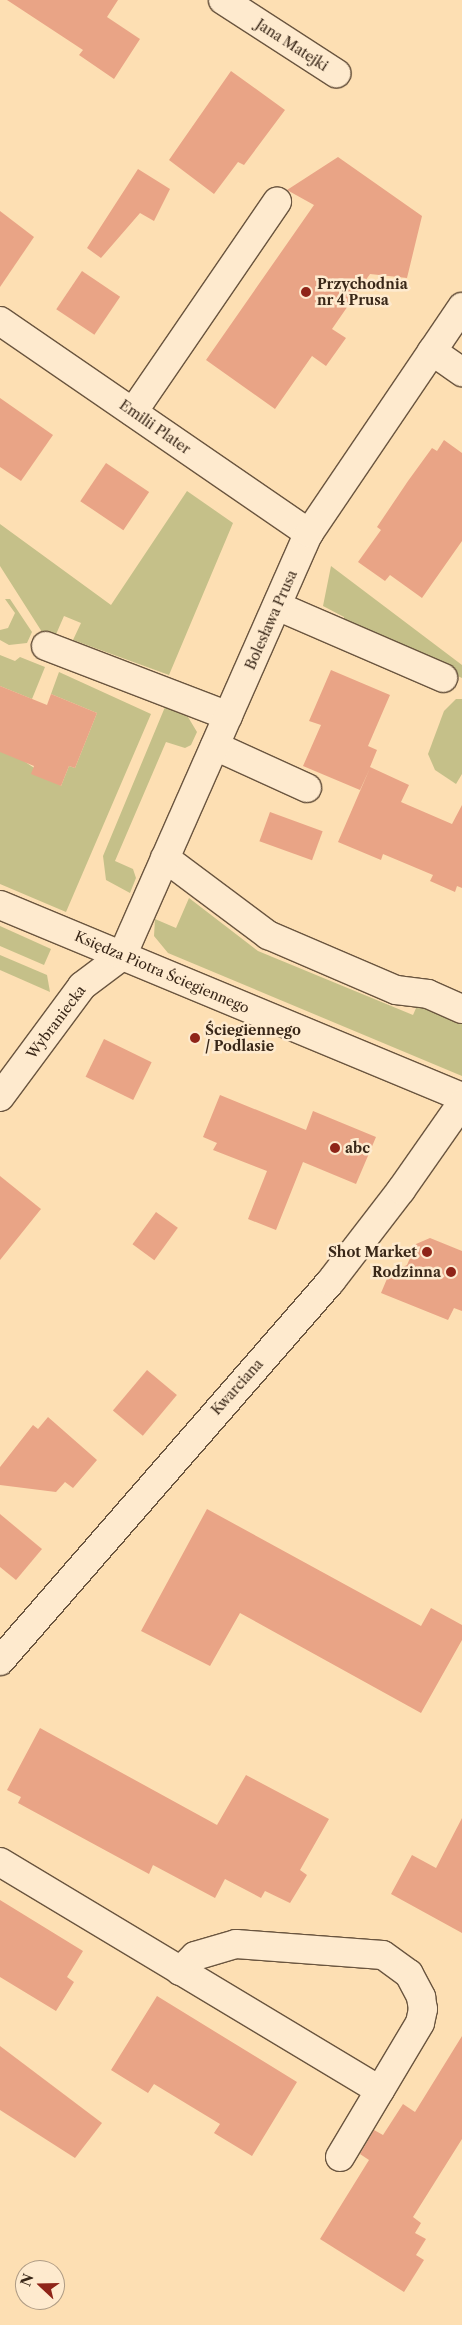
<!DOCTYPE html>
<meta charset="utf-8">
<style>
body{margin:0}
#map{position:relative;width:462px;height:2325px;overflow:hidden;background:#fddfb3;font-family:"Libre Caslon Text",serif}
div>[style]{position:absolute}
.green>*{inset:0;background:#c5c089}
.building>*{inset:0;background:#e9a486;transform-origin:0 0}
.roads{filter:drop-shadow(1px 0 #6a553f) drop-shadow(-1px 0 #6a553f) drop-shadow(0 1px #6a553f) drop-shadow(0 -1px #6a553f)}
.minor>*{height:28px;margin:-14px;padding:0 14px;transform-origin:14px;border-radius:14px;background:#feeace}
.dots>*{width:14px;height:14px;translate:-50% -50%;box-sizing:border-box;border:2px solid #feeace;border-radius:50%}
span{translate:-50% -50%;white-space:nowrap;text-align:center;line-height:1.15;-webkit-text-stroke:5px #feeace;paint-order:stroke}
.street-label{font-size:14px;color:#392718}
.poi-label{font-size:14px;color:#392718;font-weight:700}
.left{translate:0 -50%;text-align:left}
.right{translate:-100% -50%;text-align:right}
.north{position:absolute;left:15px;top:2260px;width:50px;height:50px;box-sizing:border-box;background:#feeace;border:1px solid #af9c85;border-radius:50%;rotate:291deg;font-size:14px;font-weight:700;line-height:20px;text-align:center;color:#392718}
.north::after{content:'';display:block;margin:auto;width:18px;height:22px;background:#8f2418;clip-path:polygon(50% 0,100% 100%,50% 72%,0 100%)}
</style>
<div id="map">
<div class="green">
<div style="clip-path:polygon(187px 491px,233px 523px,169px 675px,73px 640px,81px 623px,64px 616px,54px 639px,42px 632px,0 566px,0 524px,111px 605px)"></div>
<div style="clip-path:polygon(331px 566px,462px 665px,462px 678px,344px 625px,344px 617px,323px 606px)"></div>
<div style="clip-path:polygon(5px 599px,10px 599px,32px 632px,27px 643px,9px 645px,0 640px,0 630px,8px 628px,15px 613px)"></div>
<div style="clip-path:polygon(0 655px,15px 661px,20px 657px,45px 667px,32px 699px,0 686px)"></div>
<div style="clip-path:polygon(59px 672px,151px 714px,66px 912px,0 884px,0 745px,61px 786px,69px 766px,75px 768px,97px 713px,51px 694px)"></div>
<div style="clip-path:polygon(456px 699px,462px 699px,462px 774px,456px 784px,435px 770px,428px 754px,444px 711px)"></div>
<div style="clip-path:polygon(165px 707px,188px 717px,197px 732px,191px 745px,185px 748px,166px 742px,115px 861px,133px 869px,136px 878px,130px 893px,106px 880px,103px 856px)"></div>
<div style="clip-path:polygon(189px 898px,258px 951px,413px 1015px,420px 999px,462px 1016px,462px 1076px,168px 953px,154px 936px,155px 919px,176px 928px)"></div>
<div style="clip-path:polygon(0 926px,51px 949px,44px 965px,0 946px)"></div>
<div style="clip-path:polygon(0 955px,47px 975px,50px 992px,0 970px)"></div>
</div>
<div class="building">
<div style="clip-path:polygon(7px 0,118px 0,107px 17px,140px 39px,114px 79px,79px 55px,83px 50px)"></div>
<div style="clip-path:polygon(231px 71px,285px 110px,244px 165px,238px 162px,214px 194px,169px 160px)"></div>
<div style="clip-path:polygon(338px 157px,422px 216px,407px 278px,370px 274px,332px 329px,346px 338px,326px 366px,312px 356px,275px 409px,206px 360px,314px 205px,287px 190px)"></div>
<div style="clip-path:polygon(138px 169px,170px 189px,154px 221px,140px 213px,101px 258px,87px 248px)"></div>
<div style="clip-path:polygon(0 211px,34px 237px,0 287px)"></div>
<div style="left:82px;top:271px;width:46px;height:46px;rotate:34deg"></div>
<div style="clip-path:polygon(0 398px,53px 435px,21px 481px,0 467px)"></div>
<div style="clip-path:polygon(444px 440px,462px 453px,462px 541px,422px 598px,390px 575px,385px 581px,358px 562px,381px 530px,377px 527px,408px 481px,432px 448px,437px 451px)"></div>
<div style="left:106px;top:463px;width:52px;height:46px;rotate:34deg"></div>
<div style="clip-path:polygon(331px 670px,390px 695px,368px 746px,377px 750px,370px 767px,409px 785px,401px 802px,452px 824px,462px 805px,462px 888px,457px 886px,455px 892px,430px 881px,433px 875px,383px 854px,381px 860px,338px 842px,370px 768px,360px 790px,303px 766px,321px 725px,309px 721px)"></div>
<div style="clip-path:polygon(0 686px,47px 705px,51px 694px,97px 713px,75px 768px,69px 766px,61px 786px,31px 774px,34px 766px,0 752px)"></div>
<div style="left:270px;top:812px;width:56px;height:31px;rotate:20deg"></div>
<div style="left:104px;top:1039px;width:53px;height:42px;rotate:26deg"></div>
<div style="clip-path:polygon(220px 1095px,306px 1130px,313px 1111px,376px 1137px,356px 1184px,303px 1162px,276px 1230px,248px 1219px,267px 1171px,213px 1150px,217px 1143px,203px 1137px)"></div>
<div style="clip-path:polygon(0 1176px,41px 1209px,0 1260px)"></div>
<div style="left:156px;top:1212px;width:27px;height:40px;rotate:36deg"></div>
<div style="clip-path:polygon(430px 1238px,462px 1251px,462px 1311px,454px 1308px,448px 1320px,381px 1293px,389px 1274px,407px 1265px,416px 1244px)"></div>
<div style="left:147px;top:1370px;width:39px;height:53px;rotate:40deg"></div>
<div style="clip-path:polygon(48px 1417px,97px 1460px,73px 1488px,65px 1482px,56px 1492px,0 1485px,0 1467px,33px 1425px,38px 1429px)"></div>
<div style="clip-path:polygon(207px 1509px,421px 1626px,431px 1608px,462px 1625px,462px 1640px,421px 1713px,240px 1613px,210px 1666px,141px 1631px)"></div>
<div style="clip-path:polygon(0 1514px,42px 1549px,16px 1580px,0 1567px)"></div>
<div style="clip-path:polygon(40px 1728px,217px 1825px,246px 1775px,329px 1819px,300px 1870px,307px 1875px,290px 1903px,265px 1891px,261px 1898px,225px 1879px,215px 1898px,153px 1865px,149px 1874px,18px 1803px,21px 1797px,7px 1790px)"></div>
<div style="clip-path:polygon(462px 1818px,462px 1933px,391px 1894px,412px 1855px,436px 1868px)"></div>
<div style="clip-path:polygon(0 1900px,83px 1951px,67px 1977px,74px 1982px,56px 2011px,0 1977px)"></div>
<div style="clip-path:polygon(157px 1996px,297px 2082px,252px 2156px,214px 2133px,220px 2124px,154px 2084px,148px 2093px,111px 2070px)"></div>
<div style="clip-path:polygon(462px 2036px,462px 2139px,413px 2217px,421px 2223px,415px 2233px,426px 2239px,416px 2255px,424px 2260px,404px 2292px,320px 2239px,369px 2160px,360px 2154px,374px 2130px,383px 2135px,403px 2104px,415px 2112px)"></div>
<div style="clip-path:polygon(0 2046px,102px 2123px,75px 2158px,0 2110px)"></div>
</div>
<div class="roads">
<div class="minor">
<div style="left:223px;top:0;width:135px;rotate:32.9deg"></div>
<div style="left:0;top:321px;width:375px;rotate:34.5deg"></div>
<div style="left:432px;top:351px;width:37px;rotate:35deg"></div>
<div style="left:133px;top:412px;width:255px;rotate:-55.6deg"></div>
<div style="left:277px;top:606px;width:181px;rotate:23.4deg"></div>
<div style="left:46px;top:646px;width:195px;rotate:21deg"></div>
<div style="left:215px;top:746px;width:101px;rotate:24.5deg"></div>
<div style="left:165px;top:858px;width:129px;rotate:36.8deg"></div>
<div style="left:268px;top:935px;width:139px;rotate:23.3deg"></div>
<div style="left:396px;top:990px;width:32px;rotate:7deg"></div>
<div style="left:428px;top:994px;width:37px;rotate:24deg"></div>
<div style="left:0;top:905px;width:500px;rotate:22.57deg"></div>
<div style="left:0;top:1097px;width:138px;rotate:-53.5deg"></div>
<div style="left:82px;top:986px;width:50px;rotate:-36.9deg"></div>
<div style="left:122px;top:956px;width:462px;rotate:-66.2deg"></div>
<div style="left:309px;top:533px;width:273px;rotate:-55.9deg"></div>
<div style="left:0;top:1661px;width:504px;rotate:-48.94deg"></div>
<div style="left:331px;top:1281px;width:115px;rotate:-52.4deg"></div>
<div style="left:401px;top:1190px;width:106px;rotate:-55deg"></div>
<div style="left:0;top:1862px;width:443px;rotate:31deg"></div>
<div style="left:380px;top:2090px;width:78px;rotate:120.8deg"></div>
<div style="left:180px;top:1971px;width:21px;rotate:-45deg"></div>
<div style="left:195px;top:1956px;width:43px;rotate:-16.3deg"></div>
<div style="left:236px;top:1944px;width:147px;rotate:4.3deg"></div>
<div style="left:383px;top:1955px;width:32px;rotate:36deg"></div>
<div style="left:409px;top:1974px;width:26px;rotate:62deg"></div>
<div style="left:421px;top:1997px;width:12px;rotate:81deg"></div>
<div style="left:423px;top:2009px;width:14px;rotate:102deg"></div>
<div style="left:420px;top:2023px;width:78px;rotate:120.8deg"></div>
</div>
</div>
<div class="dots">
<div style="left:306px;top:292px;background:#8f2418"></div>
<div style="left:195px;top:1038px;background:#8f2418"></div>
<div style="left:335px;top:1148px;background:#8f2418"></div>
<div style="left:427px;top:1252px;background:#8f2418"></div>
<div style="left:451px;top:1272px;background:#8f2418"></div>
</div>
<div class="street-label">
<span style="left:292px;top:45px;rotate:33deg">Jana Matejki</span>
<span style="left:155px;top:427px;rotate:35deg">Emilii Plater</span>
<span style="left:271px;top:620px;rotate:-66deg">Bolesława Prusa</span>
<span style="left:162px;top:972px;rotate:23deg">Księdza Piotra Ściegiennego</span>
<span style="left:56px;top:1022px;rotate:-53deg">Wybraniecka</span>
<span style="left:237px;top:1387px;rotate:-48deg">Kwarciana</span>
</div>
<div class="poi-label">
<span class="left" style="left:317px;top:292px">Przychodnia<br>nr 4 Prusa</span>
<span class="left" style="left:205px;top:1038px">Ściegiennego<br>/ Podlasie</span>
<span class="left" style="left:345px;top:1148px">abc</span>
<span class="right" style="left:417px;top:1252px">Shot Market</span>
<span class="right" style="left:441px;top:1272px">Rodzinna</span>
</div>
<div class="north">N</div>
</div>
